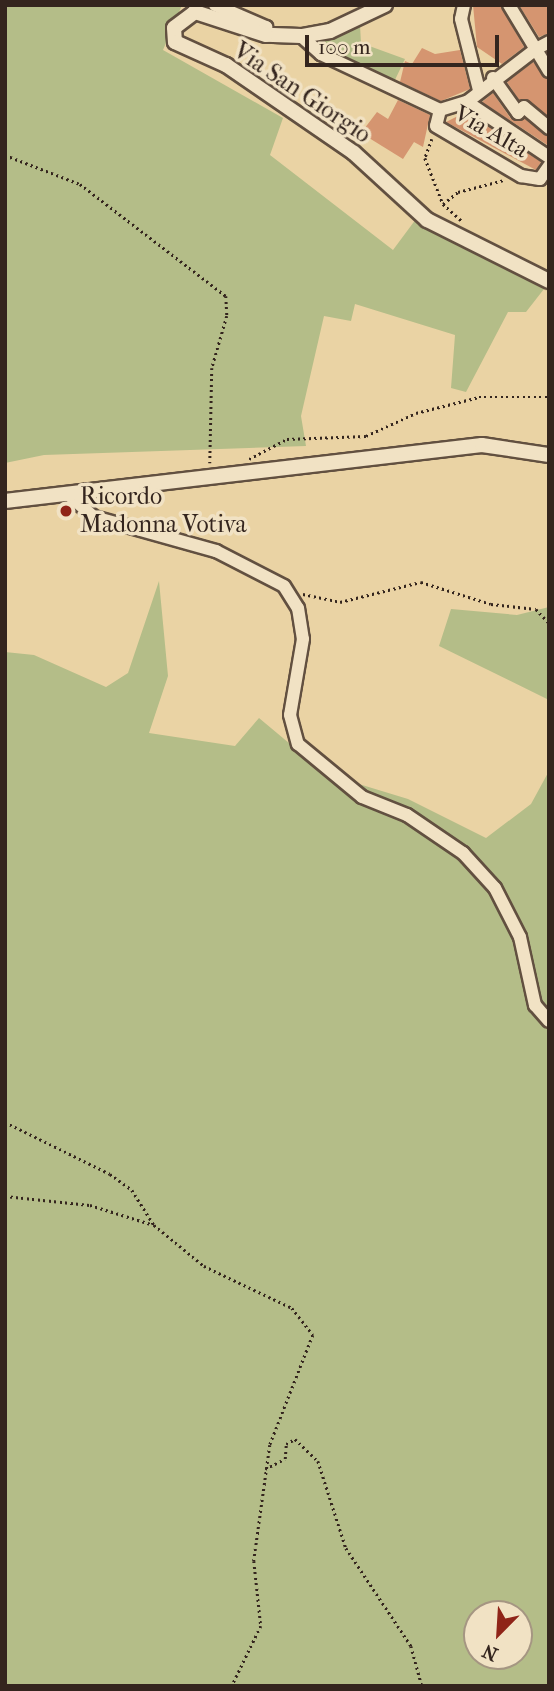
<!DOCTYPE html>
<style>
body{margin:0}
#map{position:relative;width:554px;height:1691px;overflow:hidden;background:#ead3a4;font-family:"IM FELL French Canon",serif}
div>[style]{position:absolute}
.green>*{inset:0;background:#b4bd88}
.building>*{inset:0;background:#d59570}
.path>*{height:2.5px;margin-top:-1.25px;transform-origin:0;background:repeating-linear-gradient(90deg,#34251e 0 2px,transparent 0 5.5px)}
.roads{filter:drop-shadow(2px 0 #625040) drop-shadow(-2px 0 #625040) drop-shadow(0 2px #625040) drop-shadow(0 -2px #625040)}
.minor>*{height:12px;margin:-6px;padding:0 6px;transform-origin:6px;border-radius:6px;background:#f1e2c4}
.tertiary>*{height:14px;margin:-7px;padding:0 7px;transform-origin:7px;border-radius:7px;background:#f1e2c4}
.dots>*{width:19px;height:19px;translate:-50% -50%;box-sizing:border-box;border:4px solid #f1e2c4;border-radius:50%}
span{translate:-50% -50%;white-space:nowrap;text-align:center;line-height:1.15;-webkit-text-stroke:7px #f1e2c4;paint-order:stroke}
.street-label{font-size:24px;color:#34251e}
.poi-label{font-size:24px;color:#34251e}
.left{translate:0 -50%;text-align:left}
.frame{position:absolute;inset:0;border:7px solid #34251e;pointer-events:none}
.north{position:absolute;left:463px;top:1600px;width:70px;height:70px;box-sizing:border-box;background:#f1e2c4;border:2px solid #a59682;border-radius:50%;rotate:204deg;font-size:19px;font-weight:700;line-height:28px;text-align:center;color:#34251e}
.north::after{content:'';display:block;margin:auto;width:24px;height:32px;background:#8f2418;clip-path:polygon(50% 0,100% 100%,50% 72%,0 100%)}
.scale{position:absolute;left:305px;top:35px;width:194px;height:32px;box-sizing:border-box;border:4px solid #34251e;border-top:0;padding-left:9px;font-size:21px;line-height:24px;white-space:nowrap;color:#34251e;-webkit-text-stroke:5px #f1e2c4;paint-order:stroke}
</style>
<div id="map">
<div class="green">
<div style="clip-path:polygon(5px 5px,182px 5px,163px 50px,283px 118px,270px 155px,393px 250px,416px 219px,544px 289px,526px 312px,508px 312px,466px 392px,451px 388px,455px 335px,355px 304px,351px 321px,324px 316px,301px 416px,306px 446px,44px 455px,5px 463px)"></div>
<div style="clip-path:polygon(360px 25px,361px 43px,405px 59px,393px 84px,310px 44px)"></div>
<div style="clip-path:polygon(evenodd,159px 581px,168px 676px,149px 733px,235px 746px,259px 718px,326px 774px,408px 799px,486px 838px,531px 804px,549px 771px,549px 1686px,5px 1686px,5px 652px,34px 655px,106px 687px,128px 673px,159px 581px,477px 1614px,519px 1614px,519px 1656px,477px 1656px,477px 1614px)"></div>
<div style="clip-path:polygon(549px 607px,549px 700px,439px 646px,451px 609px,517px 615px)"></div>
</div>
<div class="building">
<div style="clip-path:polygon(473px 5px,500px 5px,524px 47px,502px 64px,477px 47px)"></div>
<div style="clip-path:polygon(519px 5px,549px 5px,549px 33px,539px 37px)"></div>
<div style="clip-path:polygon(422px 48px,435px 54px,460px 50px,470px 89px,441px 101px,400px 82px,405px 61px,412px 64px)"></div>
<div style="clip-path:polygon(533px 62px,549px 80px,549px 116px,519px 100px,507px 82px)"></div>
<div style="clip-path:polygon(493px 93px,511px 119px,525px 119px,549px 137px,549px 146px,482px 102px)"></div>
<div style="clip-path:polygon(398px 100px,430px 115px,423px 147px,414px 142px,403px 159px,361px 133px,377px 112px,388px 119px)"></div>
<div style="clip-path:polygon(466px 112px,541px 162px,536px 170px,446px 122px)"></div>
</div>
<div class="path">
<div style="left:432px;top:139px;width:20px;rotate:110deg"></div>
<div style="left:425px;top:158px;width:49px;rotate:68.6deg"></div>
<div style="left:443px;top:204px;width:25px;rotate:42deg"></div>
<div style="left:5px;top:155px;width:80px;rotate:21.1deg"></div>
<div style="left:80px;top:184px;width:184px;rotate:37.5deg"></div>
<div style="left:226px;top:296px;width:20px;rotate:87deg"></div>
<div style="left:227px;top:316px;width:54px;rotate:106.1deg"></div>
<div style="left:212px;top:368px;width:95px;rotate:91.2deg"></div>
<div style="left:443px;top:204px;width:19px;rotate:-39deg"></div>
<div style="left:458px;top:192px;width:48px;rotate:-14.6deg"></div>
<div style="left:249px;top:459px;width:43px;rotate:-27.8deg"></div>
<div style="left:287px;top:439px;width:79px;rotate:-2.2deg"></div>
<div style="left:366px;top:436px;width:55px;rotate:-24.7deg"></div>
<div style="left:416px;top:413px;width:65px;rotate:-14.3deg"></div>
<div style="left:479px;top:397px;width:70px"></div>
<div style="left:303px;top:594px;width:38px;rotate:12deg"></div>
<div style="left:340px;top:602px;width:83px;rotate:-13.9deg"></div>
<div style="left:421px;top:582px;width:73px;rotate:17.4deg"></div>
<div style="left:491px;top:604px;width:45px;rotate:6.3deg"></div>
<div style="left:536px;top:609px;width:19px;rotate:47deg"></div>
<div style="left:5px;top:1122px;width:117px;rotate:26.3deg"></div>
<div style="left:110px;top:1174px;width:27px;rotate:36deg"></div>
<div style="left:132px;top:1190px;width:41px;rotate:57.8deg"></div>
<div style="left:154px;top:1225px;width:65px;rotate:39.4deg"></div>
<div style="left:204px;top:1266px;width:98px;rotate:25.5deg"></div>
<div style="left:292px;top:1308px;width:34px;rotate:52deg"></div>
<div style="left:313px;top:1335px;width:118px;rotate:111.4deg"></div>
<div style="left:270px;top:1445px;width:117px;rotate:97.9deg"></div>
<div style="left:254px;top:1561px;width:65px;rotate:83.9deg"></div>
<div style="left:261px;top:1626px;width:67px;rotate:115.8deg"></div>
<div style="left:5px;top:1196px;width:85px;rotate:6deg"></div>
<div style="left:90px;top:1205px;width:67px;rotate:17.4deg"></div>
<div style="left:265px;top:1469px;width:22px;rotate:-27deg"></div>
<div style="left:285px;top:1459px;width:15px;rotate:-86deg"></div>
<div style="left:286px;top:1444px;width:10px;rotate:-29deg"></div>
<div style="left:295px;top:1439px;width:32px;rotate:44deg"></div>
<div style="left:318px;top:1461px;width:91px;rotate:72.2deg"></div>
<div style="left:346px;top:1548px;width:118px;rotate:56.4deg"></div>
<div style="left:411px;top:1646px;width:41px;rotate:74.6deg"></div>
</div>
<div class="roads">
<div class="minor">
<div style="left:215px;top:5px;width:56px;rotate:23.3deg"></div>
<div style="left:266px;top:27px;width:8px;rotate:90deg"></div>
<div style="left:464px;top:5px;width:14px;rotate:102deg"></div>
<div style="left:461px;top:19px;width:73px;rotate:75.8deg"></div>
<div style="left:509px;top:5px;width:77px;rotate:58.8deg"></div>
<div style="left:301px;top:36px;width:27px;rotate:42deg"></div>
<div style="left:321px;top:54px;width:132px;rotate:25.2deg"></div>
<div style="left:440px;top:110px;width:28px;rotate:-17deg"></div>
<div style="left:467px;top:102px;width:99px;rotate:33.9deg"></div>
<div style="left:536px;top:49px;width:15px;rotate:-28deg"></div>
<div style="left:493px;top:78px;width:43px;rotate:54.5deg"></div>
<div style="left:518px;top:113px;width:8px;rotate:-45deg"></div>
<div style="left:524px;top:107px;width:33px;rotate:40deg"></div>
<div style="left:467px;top:102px;width:87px;rotate:-37.5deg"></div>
<div style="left:440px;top:110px;width:16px;rotate:104deg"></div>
<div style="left:436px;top:126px;width:99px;rotate:30.5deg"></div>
<div style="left:521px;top:176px;width:19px;rotate:9deg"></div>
<div style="left:540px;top:179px;width:16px;rotate:-55deg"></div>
<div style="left:71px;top:497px;width:30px;rotate:41deg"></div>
<div style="left:94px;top:517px;width:127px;rotate:15.6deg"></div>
<div style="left:216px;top:551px;width:76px;rotate:27.2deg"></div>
<div style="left:284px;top:586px;width:26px;rotate:58deg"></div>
<div style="left:298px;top:608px;width:31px;rotate:81deg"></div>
<div style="left:303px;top:639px;width:77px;rotate:99.7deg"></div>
<div style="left:290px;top:715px;width:30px;rotate:75deg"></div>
<div style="left:298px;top:744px;width:83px;rotate:39.6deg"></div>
<div style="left:362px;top:797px;width:48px;rotate:21.8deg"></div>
<div style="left:407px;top:815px;width:68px;rotate:34.2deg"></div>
<div style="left:463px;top:853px;width:47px;rotate:47.6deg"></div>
<div style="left:495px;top:888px;width:55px;rotate:63deg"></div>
<div style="left:520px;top:937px;width:70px;rotate:77.6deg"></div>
<div style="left:535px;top:1005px;width:21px;rotate:49deg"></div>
</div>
<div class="tertiary">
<div style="left:385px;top:5px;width:61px;rotate:154.7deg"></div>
<div style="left:330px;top:31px;width:29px;rotate:170deg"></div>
<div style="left:301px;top:36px;width:35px;rotate:-178deg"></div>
<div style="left:266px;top:35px;width:75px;rotate:-162.1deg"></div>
<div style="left:195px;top:12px;width:26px;rotate:143deg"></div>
<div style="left:174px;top:28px;width:14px;rotate:86deg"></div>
<div style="left:175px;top:42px;width:56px;rotate:24.3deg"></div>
<div style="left:226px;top:65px;width:155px;rotate:34.5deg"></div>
<div style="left:354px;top:153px;width:99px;rotate:42.5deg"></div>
<div style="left:427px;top:220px;width:136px;rotate:26.6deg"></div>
<div style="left:5px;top:501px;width:480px;rotate:-6.7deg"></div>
<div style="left:482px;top:445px;width:68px;rotate:8.5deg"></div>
</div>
</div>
<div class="dots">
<div style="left:66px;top:511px;background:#8f2418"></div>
</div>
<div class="street-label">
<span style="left:302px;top:93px;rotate:34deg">Via San Giorgio</span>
<span style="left:491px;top:132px;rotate:30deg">Via Alta</span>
</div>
<div class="poi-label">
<span class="left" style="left:80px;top:511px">Ricordo<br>Madonna Votiva</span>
</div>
<div class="frame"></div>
<div class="north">N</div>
<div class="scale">100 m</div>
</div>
